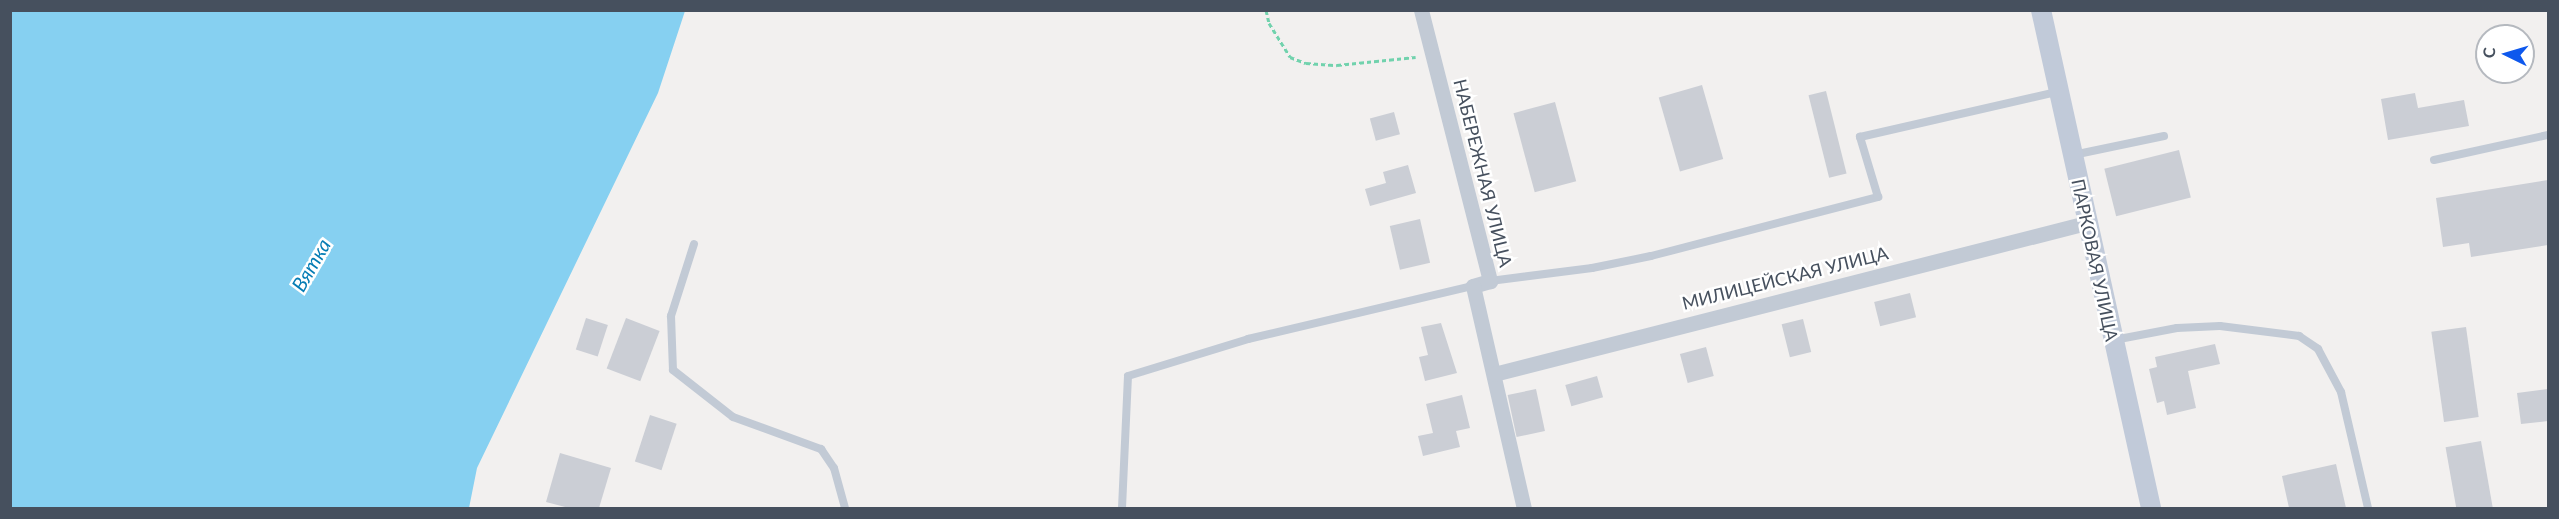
<!DOCTYPE html>
<meta charset="utf-8">
<style>
body{margin:0}
#map{position:relative;width:2559px;height:519px;overflow:hidden;background:#f2f0ef;font-family:Lato,sans-serif}
div>[style]{position:absolute}
.water>*{inset:0;background:#86d0f1}
.building>*{inset:0;background:#cbced5;transform-origin:0 0}
.path>*{height:3px;margin-top:-1.5px;transform-origin:0;background:repeating-linear-gradient(90deg,#71d2ad 0 4.5px,transparent 0 7.5px)}
.lane>*{height:8px;margin:-4px;padding:0 4px;transform-origin:4px;border-radius:4px;background:#c2cad5}
.street>*{height:15px;margin:-7.5px;padding:0 7.5px;transform-origin:7.5px;border-radius:7.5px;background:#c2cad5}
.secondary>*{height:20px;margin:-10px;padding:0 10px;transform-origin:10px;border-radius:10px;background:#c1cad9}
span{translate:-50% -50%;white-space:nowrap;text-align:center;line-height:1.15;-webkit-text-stroke:5px #fff;paint-order:stroke}
.street-label{font-size:18px;color:#46505e}
.water-label{font-size:20px;color:#047cb4;font-style:italic}
.frame{position:absolute;inset:0;border:12px solid #46505e;pointer-events:none}
.north{position:absolute;left:2475px;top:24px;width:60px;height:60px;box-sizing:border-box;background:#fff;border:2px solid #b5b9bf;border-radius:50%;rotate:275deg;font-size:16px;font-weight:700;line-height:24px;text-align:center;color:#46505e}
.north::after{content:'';display:block;margin:auto;width:21px;height:27px;background:#0e58ed;clip-path:polygon(50% 0,100% 100%,50% 72%,0 100%)}
</style>
<div id="map">
<div class="water">
<div style="clip-path:polygon(10px 11px,685px 11px,658px 93px,477px 468px,469px 508px,11px 508px)"></div>
</div>
<div class="building">
<div style="left:1702px;top:85px;width:77px;height:45px;rotate:74deg"></div>
<div style="left:1826px;top:91px;width:85px;height:18px;rotate:76deg"></div>
<div style="clip-path:polygon(2415px 93px,2418px 108px,2464px 100px,2469px 126px,2388px 140px,2381px 99px)"></div>
<div style="left:1555px;top:102px;width:82px;height:43px;rotate:75deg"></div>
<div style="left:1394px;top:112px;width:23px;height:25px;rotate:75deg"></div>
<div style="left:2179px;top:150px;width:49px;height:77px;rotate:76deg"></div>
<div style="clip-path:polygon(1408px 165px,1416px 193px,1370px 206px,1365px 189px,1386px 183px,1383px 172px)"></div>
<div style="clip-path:polygon(2548px 180px,2548px 245px,2471px 257px,2469px 243px,2443px 247px,2436px 198px)"></div>
<div style="left:1420px;top:219px;width:45px;height:31px;rotate:77deg"></div>
<div style="left:1910px;top:293px;width:25px;height:37px;rotate:76deg"></div>
<div style="left:586px;top:318px;width:23px;height:33px;rotate:18deg"></div>
<div style="left:626px;top:318px;width:36px;height:54px;rotate:21deg"></div>
<div style="left:1803px;top:319px;width:34px;height:22px;rotate:76deg"></div>
<div style="clip-path:polygon(1441px 323px,1457px 373px,1425px 381px,1419px 357px,1428px 355px,1421px 327px)"></div>
<div style="left:2466px;top:327px;width:91px;height:35px;rotate:82deg"></div>
<div style="clip-path:polygon(2215px 344px,2220px 364px,2188px 371px,2196px 408px,2167px 415px,2164px 401px,2157px 403px,2149px 369px,2157px 367px,2155px 357px)"></div>
<div style="left:1706px;top:347px;width:30px;height:27px;rotate:75deg"></div>
<div style="left:1597px;top:376px;width:22px;height:33px;rotate:74deg"></div>
<div style="left:1536px;top:389px;width:43px;height:29px;rotate:78deg"></div>
<div style="clip-path:polygon(2548px 389px,2548px 421px,2521px 424px,2517px 393px)"></div>
<div style="clip-path:polygon(1462px 395px,1470px 428px,1456px 431px,1460px 447px,1423px 456px,1418px 436px,1433px 433px,1426px 404px)"></div>
<div style="left:650px;top:415px;width:28px;height:49px;rotate:18deg"></div>
<div style="left:2481px;top:441px;width:68px;height:36px;rotate:80deg"></div>
<div style="clip-path:polygon(560px 453px,611px 468px,599px 508px,569px 508px,546px 502px)"></div>
<div style="clip-path:polygon(2336px 464px,2346px 508px,2289px 508px,2282px 476px)"></div>
</div>
<div class="path">
<div style="left:1266px;top:10px;width:13px;rotate:77deg"></div>
<div style="left:1269px;top:23px;width:40px;rotate:58deg"></div>
<div style="left:1290px;top:57px;width:17px;rotate:21deg"></div>
<div style="left:1306px;top:63px;width:31px;rotate:4deg"></div>
<div style="left:1337px;top:65px;width:79px;rotate:-5.8deg"></div>
</div>
<div class="lane">
<div style="left:2073px;top:155px;width:93px;rotate:-11.8deg"></div>
<div style="left:2434px;top:160px;width:117px;rotate:-12.4deg"></div>
<div style="left:694px;top:244px;width:76px;rotate:107.7deg"></div>
<div style="left:671px;top:316px;width:54px;rotate:87.9deg"></div>
<div style="left:673px;top:370px;width:76px;rotate:38.1deg"></div>
<div style="left:733px;top:417px;width:94px;rotate:20deg"></div>
<div style="left:821px;top:449px;width:23px;rotate:56deg"></div>
<div style="left:834px;top:468px;width:41px;rotate:74.6deg"></div>
<div style="left:1490px;top:281px;width:103px;rotate:-7.3deg"></div>
<div style="left:1592px;top:268px;width:60px;rotate:-11.5deg"></div>
<div style="left:1651px;top:256px;width:235px;rotate:-14.6deg"></div>
<div style="left:1878px;top:197px;width:63px;rotate:-106.7deg"></div>
<div style="left:1860px;top:137px;width:202px;rotate:-12.9deg"></div>
<div style="left:2114px;top:340px;width:64px;rotate:-10.8deg"></div>
<div style="left:2177px;top:328px;width:43px;rotate:-2.7deg"></div>
<div style="left:2220px;top:326px;width:80px;rotate:7.2deg"></div>
<div style="left:2299px;top:336px;width:23px;rotate:34deg"></div>
<div style="left:2318px;top:349px;width:49px;rotate:61.9deg"></div>
<div style="left:2341px;top:392px;width:119px;rotate:76.9deg"></div>
<div style="left:1122px;top:508px;width:132px;rotate:-87.4deg"></div>
<div style="left:1128px;top:376px;width:126px;rotate:-17.1deg"></div>
<div style="left:1248px;top:339px;width:231px;rotate:-13.3deg"></div>
</div>
<div class="street">
<div style="left:1421px;top:10px;width:280px;rotate:75.7deg"></div>
<div style="left:1490px;top:281px;width:18px;rotate:164deg"></div>
<div style="left:1473px;top:286px;width:228px;rotate:77.1deg"></div>
<div style="left:1494px;top:374px;width:611px;rotate:-14.31deg"></div>
</div>
<div class="secondary">
<div style="left:2041px;top:10px;width:510px;rotate:77.54deg"></div>
</div>
<div class="street-label">
<span style="left:1483px;top:173px;rotate:76deg">НАБЕРЕЖНАЯ УЛИЦА</span>
<span style="left:2095px;top:260px;rotate:78deg">ПАРКОВАЯ УЛИЦА</span>
<span style="left:1785px;top:278px;rotate:-14deg">МИЛИЦЕЙСКАЯ УЛИЦА</span>
</div>
<div class="water-label">
<span style="left:311px;top:265px;rotate:-60deg">Вятка</span>
</div>
<div class="frame"></div>
<div class="north">С</div>
</div>
